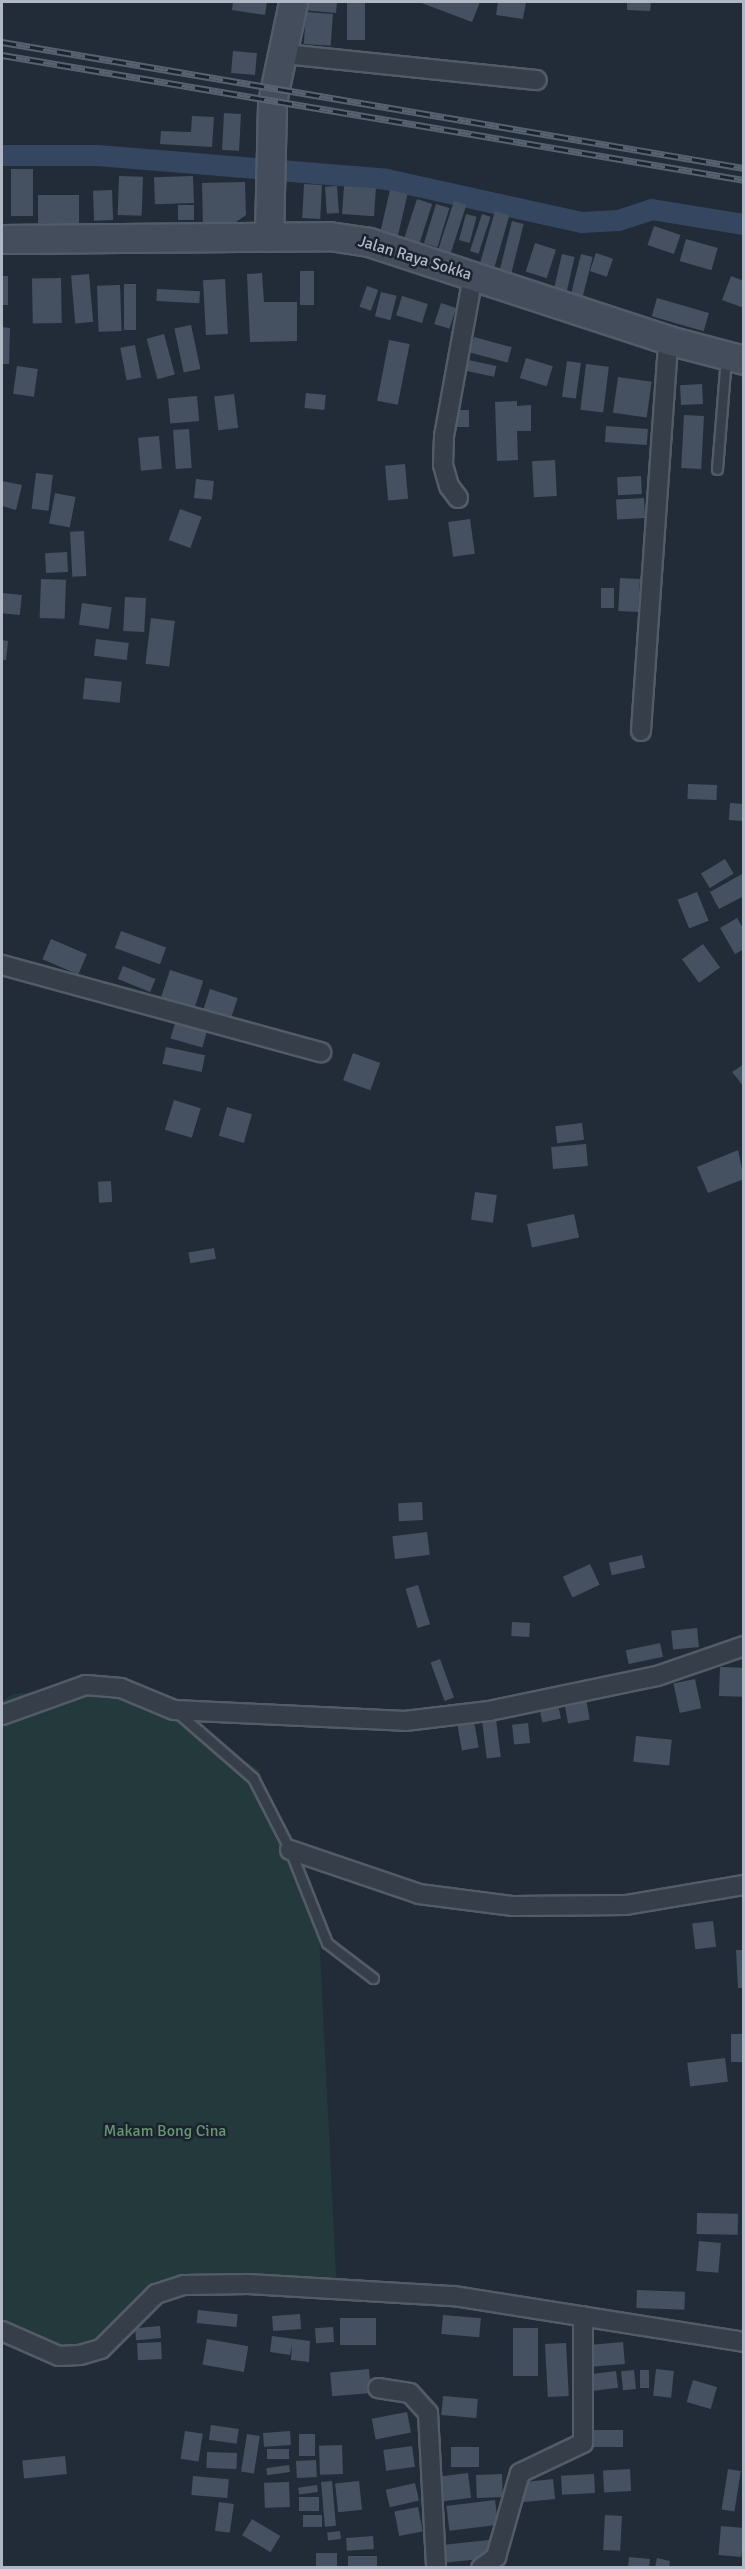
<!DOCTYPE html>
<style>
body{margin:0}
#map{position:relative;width:745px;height:2569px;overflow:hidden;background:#222c39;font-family:Signika,sans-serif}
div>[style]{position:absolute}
.green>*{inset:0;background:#24393b}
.canal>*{height:21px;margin:-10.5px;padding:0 10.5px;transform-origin:10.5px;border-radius:10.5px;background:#354760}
.building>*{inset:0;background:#455160;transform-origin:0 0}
.roads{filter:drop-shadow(2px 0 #535b67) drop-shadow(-2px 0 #535b67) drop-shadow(0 2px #535b67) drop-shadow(0 -2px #535b67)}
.lane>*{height:9px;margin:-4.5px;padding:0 4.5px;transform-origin:4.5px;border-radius:4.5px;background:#353e49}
.street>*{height:18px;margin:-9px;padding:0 9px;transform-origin:9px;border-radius:9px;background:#353e49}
.secondary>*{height:27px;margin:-13.5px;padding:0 13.5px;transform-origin:13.5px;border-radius:13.5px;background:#434d5c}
.rail>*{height:7px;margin-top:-3.5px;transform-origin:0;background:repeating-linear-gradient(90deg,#1a232e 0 14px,#576270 0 28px);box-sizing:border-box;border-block:2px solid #576270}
span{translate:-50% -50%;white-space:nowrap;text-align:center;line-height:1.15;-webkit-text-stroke:5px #1a232e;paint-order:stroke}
.street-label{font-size:16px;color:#b0b8c5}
.park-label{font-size:16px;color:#689671}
.frame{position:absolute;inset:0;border:3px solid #b0b8c5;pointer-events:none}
</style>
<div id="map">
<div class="green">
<div style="clip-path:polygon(125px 1684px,259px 1770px,319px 1931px,337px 2294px,152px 2296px,87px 2360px,2px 2338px,2px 1701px,13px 1694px)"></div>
</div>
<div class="canal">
<div style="left:2px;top:155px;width:95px"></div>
<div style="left:97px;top:155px;width:290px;rotate:4.7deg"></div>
<div style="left:386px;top:179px;width:200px;rotate:12.4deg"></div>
<div style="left:581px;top:222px;width:37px;rotate:-3deg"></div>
<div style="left:618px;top:220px;width:35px;rotate:-18deg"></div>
<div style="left:651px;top:209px;width:94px;rotate:9.2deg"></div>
</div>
<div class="building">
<div style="clip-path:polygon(233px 2px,267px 2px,265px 15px,232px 10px)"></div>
<div style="clip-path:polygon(304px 2px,337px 2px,336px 13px,303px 10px)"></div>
<div style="left:347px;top:2px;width:18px;height:38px"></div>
<div style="clip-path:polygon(419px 2px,480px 2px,472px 22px)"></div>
<div style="clip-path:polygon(498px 2px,526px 2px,523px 19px,496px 15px)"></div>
<div style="clip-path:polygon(627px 2px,651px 2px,650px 11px,627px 10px)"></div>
<div style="left:306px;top:12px;width:27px;height:32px;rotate:4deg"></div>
<div style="left:233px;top:51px;width:24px;height:22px;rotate:5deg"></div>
<div style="left:224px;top:113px;width:17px;height:37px;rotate:3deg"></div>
<div style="clip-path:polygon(192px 116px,214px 117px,212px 147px,160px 144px,161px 131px,191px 132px)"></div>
<div style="left:11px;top:169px;width:22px;height:47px"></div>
<div style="left:119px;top:176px;width:24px;height:39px;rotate:2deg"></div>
<div style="left:193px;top:176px;width:27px;height:39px;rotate:88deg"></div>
<div style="clip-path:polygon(245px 182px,246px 215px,226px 229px,203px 230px,202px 183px)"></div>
<div style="left:304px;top:184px;width:18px;height:34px;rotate:3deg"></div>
<div style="left:337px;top:186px;width:27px;height:12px;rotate:86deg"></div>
<div style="left:344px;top:186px;width:32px;height:28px;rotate:4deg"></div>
<div style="left:112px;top:190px;width:30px;height:19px;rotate:88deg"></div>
<div style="left:390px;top:190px;width:18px;height:47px;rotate:13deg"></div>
<div style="left:79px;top:195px;width:28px;height:41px;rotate:90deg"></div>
<div style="left:417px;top:199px;width:16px;height:45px;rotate:18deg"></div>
<div style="left:454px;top:201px;width:13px;height:53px;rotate:18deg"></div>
<div style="left:436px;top:204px;width:14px;height:41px;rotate:17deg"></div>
<div style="left:194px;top:205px;width:15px;height:16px;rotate:90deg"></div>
<div style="left:495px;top:211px;width:15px;height:54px;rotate:16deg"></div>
<div style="left:466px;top:214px;width:11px;height:27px;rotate:15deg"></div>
<div style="left:482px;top:214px;width:9px;height:39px;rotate:18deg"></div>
<div style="left:512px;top:221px;width:12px;height:51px;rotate:14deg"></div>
<div style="left:654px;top:226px;width:28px;height:20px;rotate:19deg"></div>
<div style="left:686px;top:239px;width:33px;height:23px;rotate:16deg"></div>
<div style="left:535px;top:243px;width:22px;height:30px;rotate:18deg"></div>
<div style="left:596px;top:253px;width:18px;height:19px;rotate:19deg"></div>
<div style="left:562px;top:254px;width:13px;height:38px;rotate:13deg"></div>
<div style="left:581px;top:254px;width:12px;height:41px;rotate:14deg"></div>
<div style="left:300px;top:271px;width:14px;height:34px"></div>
<div style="clip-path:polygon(262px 273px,264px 302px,297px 302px,297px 341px,250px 342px,247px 274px)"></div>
<div style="left:89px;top:274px;width:48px;height:18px;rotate:85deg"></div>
<div style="left:2px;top:276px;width:6px;height:29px"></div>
<div style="clip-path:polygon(731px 276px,744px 281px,744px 308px,722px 300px)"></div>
<div style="left:61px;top:278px;width:45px;height:29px;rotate:89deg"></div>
<div style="left:225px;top:279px;width:55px;height:22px;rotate:87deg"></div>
<div style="left:124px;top:284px;width:12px;height:46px"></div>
<div style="left:120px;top:285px;width:46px;height:23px;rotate:88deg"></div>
<div style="left:367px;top:286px;width:12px;height:22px;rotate:20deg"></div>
<div style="left:157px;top:289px;width:43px;height:12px;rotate:3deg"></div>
<div style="left:381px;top:292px;width:16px;height:25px;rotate:14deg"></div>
<div style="left:402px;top:296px;width:27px;height:20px;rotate:17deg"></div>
<div style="left:657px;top:298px;width:54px;height:19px;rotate:16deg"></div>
<div style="left:441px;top:303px;width:16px;height:22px;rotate:18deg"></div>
<div style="left:191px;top:325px;width:45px;height:17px;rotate:78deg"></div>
<div style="clip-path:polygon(2px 327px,10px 328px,9px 364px,2px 364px)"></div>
<div style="left:164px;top:334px;width:42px;height:18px;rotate:75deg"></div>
<div style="left:474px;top:337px;width:39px;height:16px;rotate:15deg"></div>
<div style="left:389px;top:340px;width:21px;height:62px;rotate:11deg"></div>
<div style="left:135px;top:345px;width:33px;height:15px;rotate:79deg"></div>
<div style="left:526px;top:358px;width:28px;height:21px;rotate:17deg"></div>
<div style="left:468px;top:360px;width:29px;height:11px;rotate:12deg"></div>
<div style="left:567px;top:361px;width:14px;height:36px;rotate:8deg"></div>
<div style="left:586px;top:364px;width:23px;height:46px;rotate:7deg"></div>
<div style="left:17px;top:366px;width:21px;height:28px;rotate:8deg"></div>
<div style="left:618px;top:377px;width:34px;height:36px;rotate:8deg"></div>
<div style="left:702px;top:384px;width:20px;height:22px;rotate:87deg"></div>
<div style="left:306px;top:393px;width:20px;height:15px;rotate:6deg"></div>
<div style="left:234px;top:394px;width:34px;height:20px;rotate:83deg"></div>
<div style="left:197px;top:396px;width:25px;height:29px;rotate:85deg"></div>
<div style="clip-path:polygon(517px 401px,517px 406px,531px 405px,531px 431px,517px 431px,518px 460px,497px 461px,495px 402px)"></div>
<div style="left:457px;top:410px;width:12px;height:17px"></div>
<div style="left:684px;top:415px;width:20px;height:53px;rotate:3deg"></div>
<div style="left:606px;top:426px;width:42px;height:16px;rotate:4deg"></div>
<div style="left:189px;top:429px;width:39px;height:16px;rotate:86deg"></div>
<div style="left:159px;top:436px;width:33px;height:21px;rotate:85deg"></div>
<div style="left:555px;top:460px;width:36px;height:23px;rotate:87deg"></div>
<div style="left:405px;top:464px;width:35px;height:20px;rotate:85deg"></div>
<div style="left:36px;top:473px;width:17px;height:36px;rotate:7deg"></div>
<div style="left:641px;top:476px;width:18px;height:24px;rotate:87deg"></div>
<div style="left:196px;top:479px;width:18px;height:19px;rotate:6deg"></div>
<div style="clip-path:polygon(2px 481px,22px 485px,16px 510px,2px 506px)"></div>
<div style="left:55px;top:493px;width:21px;height:31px;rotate:11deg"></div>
<div style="left:644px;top:498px;width:20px;height:28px;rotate:87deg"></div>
<div style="left:180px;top:509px;width:23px;height:33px;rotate:20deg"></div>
<div style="left:470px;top:519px;width:35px;height:22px;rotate:82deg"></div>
<div style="left:84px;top:531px;width:45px;height:14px;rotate:87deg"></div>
<div style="left:67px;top:552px;width:20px;height:22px;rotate:87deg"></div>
<div style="left:620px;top:578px;width:20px;height:33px;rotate:3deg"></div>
<div style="left:41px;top:579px;width:25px;height:39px;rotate:2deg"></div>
<div style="left:601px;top:588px;width:13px;height:20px"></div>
<div style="left:2px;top:593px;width:20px;height:20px;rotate:6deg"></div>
<div style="left:125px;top:597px;width:21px;height:34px;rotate:3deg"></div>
<div style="left:82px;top:603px;width:30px;height:22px;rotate:8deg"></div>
<div style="left:151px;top:618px;width:24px;height:46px;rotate:7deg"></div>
<div style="left:96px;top:639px;width:33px;height:17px;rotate:7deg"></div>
<div style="clip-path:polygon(2px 640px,8px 641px,6px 660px,2px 660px)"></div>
<div style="left:85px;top:678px;width:37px;height:21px;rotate:6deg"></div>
<div style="left:688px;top:784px;width:29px;height:15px;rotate:2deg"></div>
<div style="left:730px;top:803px;width:14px;height:17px;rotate:4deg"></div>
<div style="left:725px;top:859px;width:17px;height:28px;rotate:59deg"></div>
<div style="clip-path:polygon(742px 874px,744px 896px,719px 909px,710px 892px)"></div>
<div style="left:697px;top:892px;width:31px;height:21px;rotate:68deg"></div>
<div style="clip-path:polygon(737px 918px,744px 930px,744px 949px,735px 954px,720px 928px)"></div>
<div style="left:121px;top:931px;width:48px;height:18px;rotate:20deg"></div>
<div style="left:51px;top:939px;width:39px;height:22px;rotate:23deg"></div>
<div style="left:703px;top:944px;width:29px;height:26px;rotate:54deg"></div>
<div style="left:123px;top:966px;width:35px;height:14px;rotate:22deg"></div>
<div style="left:170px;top:970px;width:35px;height:29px;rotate:18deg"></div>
<div style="left:210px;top:989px;width:29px;height:23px;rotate:18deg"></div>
<div style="left:175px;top:1023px;width:33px;height:16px;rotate:16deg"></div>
<div style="left:166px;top:1047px;width:40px;height:17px;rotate:12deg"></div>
<div style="left:353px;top:1053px;width:29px;height:29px;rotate:20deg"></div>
<div style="clip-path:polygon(744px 1064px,744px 1087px,732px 1072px)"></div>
<div style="left:174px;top:1100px;width:28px;height:31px;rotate:17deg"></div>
<div style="left:227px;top:1107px;width:26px;height:30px;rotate:16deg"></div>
<div style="left:582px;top:1123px;width:17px;height:27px;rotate:83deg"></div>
<div style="left:586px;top:1144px;width:22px;height:35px;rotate:85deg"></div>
<div style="clip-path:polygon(738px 1150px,744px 1179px,708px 1193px,697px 1167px)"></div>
<div style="left:111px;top:1181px;width:21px;height:13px;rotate:87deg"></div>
<div style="left:475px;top:1192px;width:22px;height:28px;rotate:8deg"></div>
<div style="left:574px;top:1214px;width:24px;height:48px;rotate:78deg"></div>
<div style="left:214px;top:1248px;width:11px;height:26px;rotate:80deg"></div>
<div style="left:422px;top:1502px;width:18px;height:24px;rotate:87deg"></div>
<div style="left:427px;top:1532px;width:23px;height:35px;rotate:83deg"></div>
<div style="left:642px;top:1555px;width:13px;height:34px;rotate:77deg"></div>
<div style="left:590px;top:1564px;width:23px;height:30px;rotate:65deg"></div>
<div style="left:418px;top:1585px;width:41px;height:13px;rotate:73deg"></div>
<div style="left:512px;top:1622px;width:18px;height:14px;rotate:3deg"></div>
<div style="left:697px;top:1628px;width:19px;height:26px;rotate:84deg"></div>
<div style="left:660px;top:1643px;width:14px;height:35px;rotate:78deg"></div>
<div style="left:440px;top:1659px;width:41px;height:10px;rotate:70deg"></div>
<div style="left:720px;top:1667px;width:24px;height:29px;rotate:2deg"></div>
<div style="left:695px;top:1679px;width:30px;height:22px;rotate:78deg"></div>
<div style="left:585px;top:1693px;width:27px;height:22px;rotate:80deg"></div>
<div style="left:557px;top:1700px;width:19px;height:19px;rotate:78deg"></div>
<div style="left:496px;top:1719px;width:38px;height:14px;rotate:83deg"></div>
<div style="left:474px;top:1721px;width:27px;height:17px;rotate:80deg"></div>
<div style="left:528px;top:1723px;width:20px;height:16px;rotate:84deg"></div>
<div style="left:636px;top:1736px;width:36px;height:26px;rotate:6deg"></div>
<div style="left:713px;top:1921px;width:26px;height:21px;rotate:83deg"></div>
<div style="clip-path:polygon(736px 1950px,744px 1950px,744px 1988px,738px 1988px)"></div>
<div style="left:744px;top:2034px;width:28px;height:13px;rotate:90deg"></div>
<div style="left:725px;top:2058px;width:24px;height:38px;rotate:83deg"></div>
<div style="left:697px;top:2213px;width:41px;height:21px;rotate:1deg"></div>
<div style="left:699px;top:2241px;width:22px;height:30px;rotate:5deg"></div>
<div style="left:637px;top:2290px;width:48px;height:18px;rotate:2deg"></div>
<div style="left:198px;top:2310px;width:40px;height:13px;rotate:6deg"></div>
<div style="left:300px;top:2314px;width:15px;height:28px;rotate:86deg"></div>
<div style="left:443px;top:2315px;width:38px;height:19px;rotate:5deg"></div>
<div style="left:340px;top:2318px;width:36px;height:27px"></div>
<div style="left:160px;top:2326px;width:12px;height:25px;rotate:85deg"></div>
<div style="left:333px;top:2327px;width:15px;height:18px;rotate:86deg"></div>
<div style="left:538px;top:2328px;width:48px;height:25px;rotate:90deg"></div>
<div style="clip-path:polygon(272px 2336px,310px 2341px,309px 2362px,291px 2360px,292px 2344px,290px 2355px,270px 2352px)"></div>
<div style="left:207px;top:2339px;width:42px;height:26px;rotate:10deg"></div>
<div style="left:161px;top:2342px;width:17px;height:24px;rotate:87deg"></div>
<div style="left:623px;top:2342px;width:22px;height:31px;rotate:85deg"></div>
<div style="left:566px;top:2343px;width:53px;height:21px;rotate:87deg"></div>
<div style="left:369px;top:2369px;width:24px;height:39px;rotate:85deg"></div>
<div style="left:656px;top:2369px;width:18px;height:27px;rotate:6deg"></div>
<div style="left:634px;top:2370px;width:19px;height:13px;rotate:84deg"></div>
<div style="left:640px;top:2370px;width:9px;height:18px"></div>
<div style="left:616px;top:2371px;width:17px;height:26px;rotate:83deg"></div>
<div style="left:693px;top:2380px;width:25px;height:23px;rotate:16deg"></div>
<div style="left:443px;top:2396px;width:35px;height:19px;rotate:5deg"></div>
<div style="left:407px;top:2412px;width:21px;height:36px;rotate:79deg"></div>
<div style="left:211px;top:2425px;width:28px;height:15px;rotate:8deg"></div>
<div style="left:588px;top:2430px;width:35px;height:17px"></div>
<div style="left:185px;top:2431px;width:18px;height:28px;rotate:9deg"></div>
<div style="left:290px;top:2431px;width:14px;height:27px;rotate:86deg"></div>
<div style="left:247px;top:2434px;width:13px;height:38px;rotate:9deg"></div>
<div style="left:299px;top:2434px;width:16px;height:22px"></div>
<div style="left:342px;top:2445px;width:29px;height:23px;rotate:88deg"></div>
<div style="left:412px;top:2446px;width:21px;height:29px;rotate:82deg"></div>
<div style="left:451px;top:2447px;width:28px;height:20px"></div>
<div style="left:289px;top:2449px;width:10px;height:22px;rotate:90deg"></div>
<div style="left:207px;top:2452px;width:30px;height:16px;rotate:2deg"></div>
<div style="left:65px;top:2456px;width:18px;height:43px;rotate:84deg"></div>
<div style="left:316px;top:2460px;width:17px;height:20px;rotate:87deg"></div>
<div style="left:289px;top:2465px;width:7px;height:23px;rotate:82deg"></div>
<div style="left:630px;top:2469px;width:22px;height:27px;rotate:87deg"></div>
<div style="left:728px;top:2469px;width:13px;height:41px;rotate:9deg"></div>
<div style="left:468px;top:2473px;width:25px;height:36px;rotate:83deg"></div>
<div style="left:502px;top:2474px;width:23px;height:26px;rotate:88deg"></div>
<div style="left:594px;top:2474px;width:19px;height:33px;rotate:87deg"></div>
<div style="left:193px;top:2476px;width:36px;height:19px;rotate:5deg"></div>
<div style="left:553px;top:2479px;width:20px;height:33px;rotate:84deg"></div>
<div style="left:332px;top:2481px;width:45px;height:11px;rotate:85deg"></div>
<div style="left:359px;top:2481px;width:29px;height:24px;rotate:84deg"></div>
<div style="left:289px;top:2482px;width:25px;height:25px;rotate:88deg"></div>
<div style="left:415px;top:2483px;width:18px;height:30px;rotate:77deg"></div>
<div style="left:317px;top:2485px;width:7px;height:19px;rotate:82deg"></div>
<div style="left:319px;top:2497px;width:14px;height:20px;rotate:90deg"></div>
<div style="left:495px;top:2500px;width:25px;height:49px;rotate:83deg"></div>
<div style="left:219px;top:2502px;width:15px;height:29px;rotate:8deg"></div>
<div style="left:418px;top:2507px;width:25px;height:24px;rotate:79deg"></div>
<div style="left:322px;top:2515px;width:12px;height:19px;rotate:90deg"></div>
<div style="left:605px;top:2515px;width:17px;height:35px;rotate:3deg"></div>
<div style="left:252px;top:2519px;width:33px;height:19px;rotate:31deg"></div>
<div style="left:721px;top:2526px;width:23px;height:29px;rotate:5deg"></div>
<div style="left:340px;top:2531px;width:8px;height:13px;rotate:83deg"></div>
<div style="left:373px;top:2536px;width:13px;height:27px;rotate:86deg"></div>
<div style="left:489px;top:2540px;width:18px;height:45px;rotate:84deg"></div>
<div style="left:316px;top:2553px;width:21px;height:14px"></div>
<div style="left:377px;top:2556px;width:12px;height:29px;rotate:90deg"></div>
<div style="clip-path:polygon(629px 2557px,650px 2559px,649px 2568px,628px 2568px)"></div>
<div style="clip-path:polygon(657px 2558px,670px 2561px,669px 2568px,655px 2568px)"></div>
</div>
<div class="roads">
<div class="lane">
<div style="left:717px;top:469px;width:112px;rotate:-85.4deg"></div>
<div style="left:177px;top:1712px;width:101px;rotate:41deg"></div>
<div style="left:253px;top:1778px;width:81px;rotate:62.8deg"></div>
<div style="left:290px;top:1850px;width:100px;rotate:68.3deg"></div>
<div style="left:327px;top:1943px;width:58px;rotate:37.3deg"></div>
</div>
<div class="street">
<div style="left:284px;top:54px;width:254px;rotate:5.9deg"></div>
<div style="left:458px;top:498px;width:15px;rotate:-127deg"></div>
<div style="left:449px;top:486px;width:22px;rotate:-106deg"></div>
<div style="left:443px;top:465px;width:29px;rotate:-88deg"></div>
<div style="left:444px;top:436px;width:163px;rotate:-79.7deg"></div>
<div style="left:641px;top:731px;width:392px;rotate:-86deg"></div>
<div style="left:2px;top:965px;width:331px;rotate:15.3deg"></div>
<div style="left:2px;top:1715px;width:89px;rotate:-19.7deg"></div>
<div style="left:86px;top:1685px;width:35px;rotate:5deg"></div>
<div style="left:121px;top:1688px;width:57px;rotate:22.5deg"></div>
<div style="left:174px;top:1710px;width:231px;rotate:2.7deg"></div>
<div style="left:405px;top:1721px;width:85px;rotate:-6.8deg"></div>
<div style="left:489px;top:1711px;width:172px;rotate:-11.8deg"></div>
<div style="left:657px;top:1676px;width:92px;rotate:-19deg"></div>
<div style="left:290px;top:1850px;width:136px;rotate:18.8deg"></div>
<div style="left:419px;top:1894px;width:95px;rotate:7.3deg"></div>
<div style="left:513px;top:1906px;width:113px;rotate:-0.5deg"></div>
<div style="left:626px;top:1905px;width:120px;rotate:-9.6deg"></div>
<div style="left:2px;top:2331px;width:62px;rotate:23.7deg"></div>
<div style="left:59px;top:2356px;width:21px;rotate:-3deg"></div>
<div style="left:80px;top:2355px;width:22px;rotate:-16deg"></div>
<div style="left:101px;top:2349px;width:78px;rotate:-45deg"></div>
<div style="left:156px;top:2294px;width:29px;rotate:-18deg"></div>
<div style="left:184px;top:2285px;width:65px;rotate:-0.9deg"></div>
<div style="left:249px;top:2284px;width:205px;rotate:3.4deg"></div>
<div style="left:454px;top:2296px;width:294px;rotate:9deg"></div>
<div style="left:378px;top:2388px;width:32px;rotate:9deg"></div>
<div style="left:410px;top:2393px;width:27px;rotate:48deg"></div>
<div style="left:428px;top:2413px;width:155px;rotate:87deg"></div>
<div style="left:481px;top:2568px;width:19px;rotate:-36deg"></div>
<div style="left:496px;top:2557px;width:87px;rotate:-74.1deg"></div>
<div style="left:520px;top:2473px;width:70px;rotate:-25.5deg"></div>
<div style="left:583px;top:2443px;width:127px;rotate:-90deg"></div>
</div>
<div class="secondary">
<div style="left:269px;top:237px;width:135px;rotate:-88.7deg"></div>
<div style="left:272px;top:102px;width:102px;rotate:-78.1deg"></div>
<div style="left:2px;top:239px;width:327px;rotate:-0.5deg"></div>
<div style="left:329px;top:236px;width:40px;rotate:8.5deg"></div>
<div style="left:369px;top:242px;width:315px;rotate:18.1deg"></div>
<div style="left:668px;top:340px;width:79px;rotate:14.7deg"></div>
</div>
</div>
<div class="rail">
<div style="left:2px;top:42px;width:753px;rotate:9.64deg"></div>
<div style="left:2px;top:55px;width:752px;rotate:9.56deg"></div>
</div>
<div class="street-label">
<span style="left:415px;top:258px;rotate:17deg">Jalan Raya Sokka</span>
</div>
<div class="park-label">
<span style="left:165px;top:2131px">Makam Bong Cina</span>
</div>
<div class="frame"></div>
</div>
